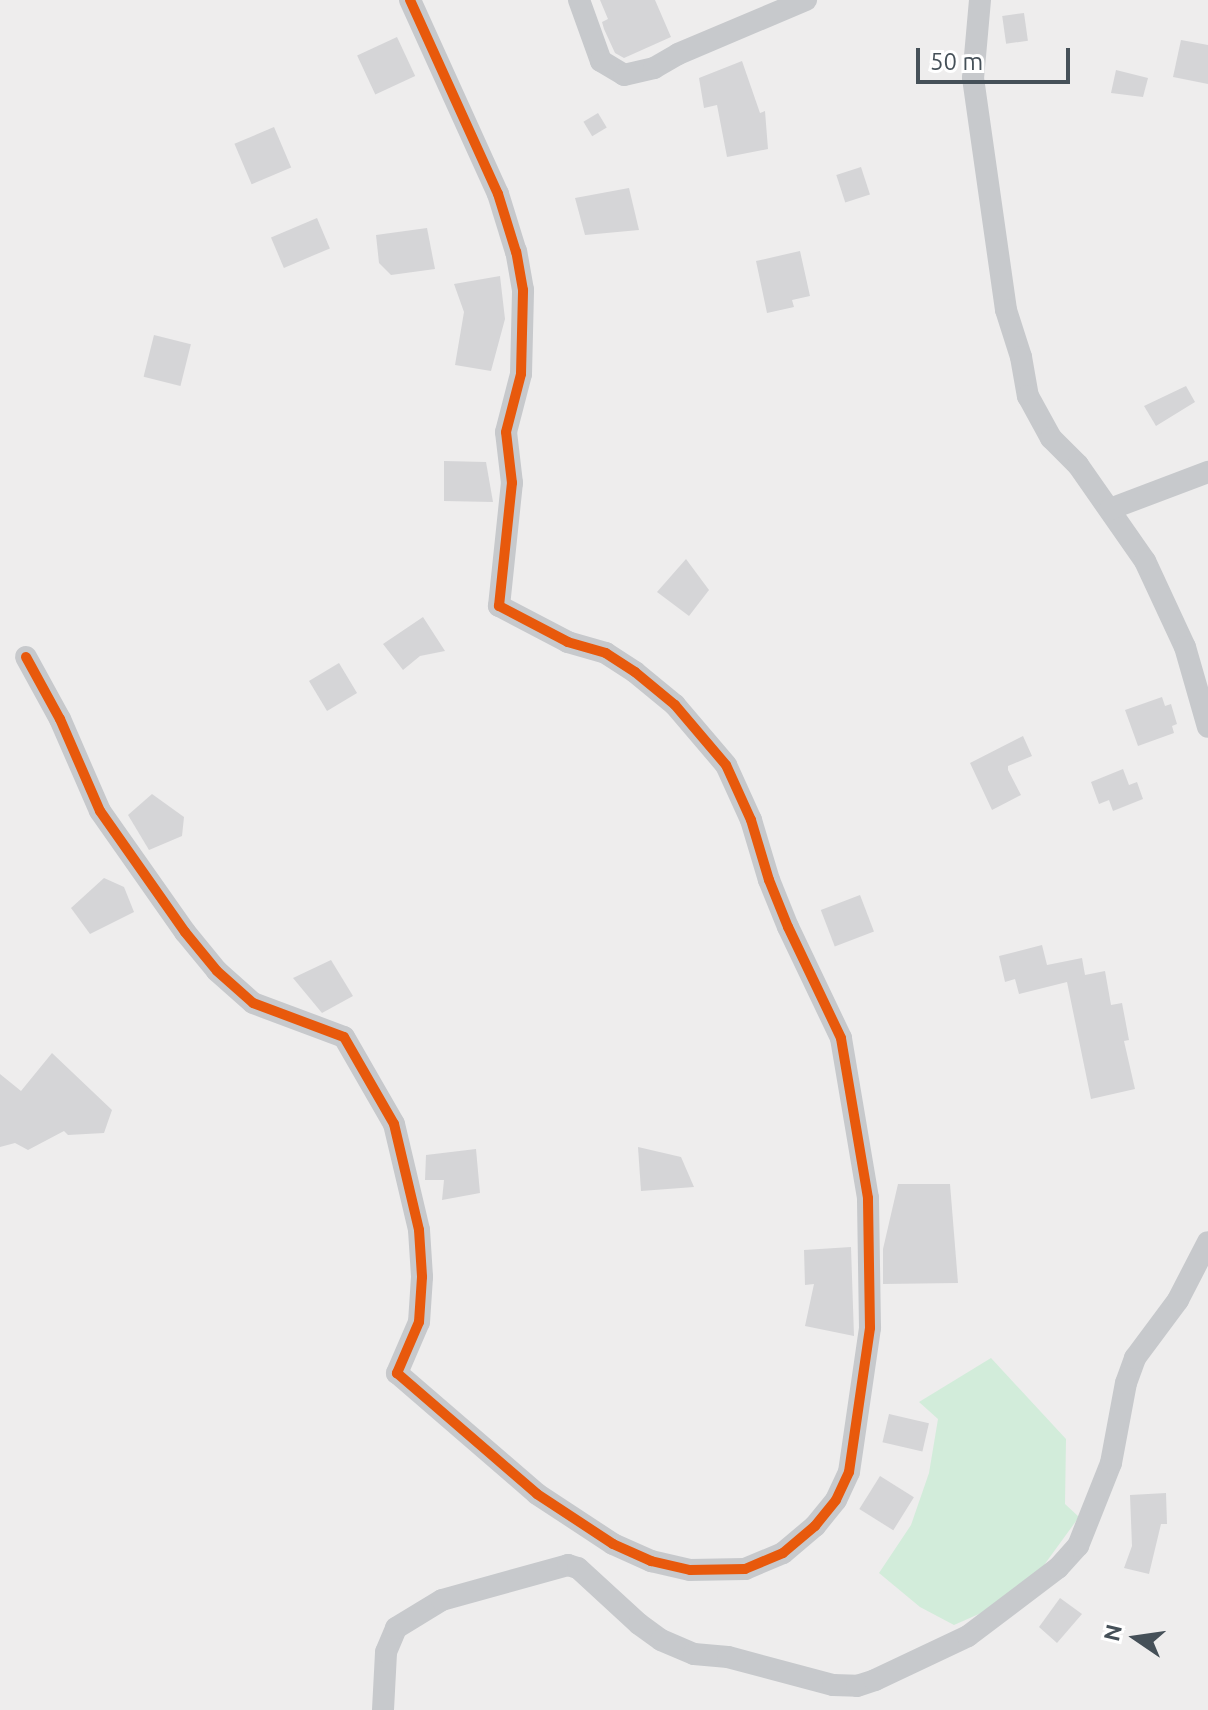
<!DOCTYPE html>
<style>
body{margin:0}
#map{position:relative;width:1208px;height:1710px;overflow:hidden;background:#eeeded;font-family:Ubuntu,sans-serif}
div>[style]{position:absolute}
.green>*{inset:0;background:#d2ecda}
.building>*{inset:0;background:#d5d5d7;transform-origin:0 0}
.minor>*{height:22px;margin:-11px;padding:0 11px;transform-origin:11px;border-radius:11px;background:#c7c9cc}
.cycleway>*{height:10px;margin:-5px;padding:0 5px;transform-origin:5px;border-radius:5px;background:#e8590c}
span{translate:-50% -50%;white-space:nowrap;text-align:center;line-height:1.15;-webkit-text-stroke:7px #fff;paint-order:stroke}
.north{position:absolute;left:1096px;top:1598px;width:80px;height:80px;-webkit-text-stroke:6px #fff;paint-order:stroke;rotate:283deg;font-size:22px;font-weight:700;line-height:32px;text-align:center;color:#455058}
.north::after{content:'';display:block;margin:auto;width:28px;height:36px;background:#455058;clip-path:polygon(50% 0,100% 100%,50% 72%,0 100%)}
.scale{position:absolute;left:916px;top:48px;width:154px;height:36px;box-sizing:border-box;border:4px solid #455058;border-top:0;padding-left:10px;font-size:24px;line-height:28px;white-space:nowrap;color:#455058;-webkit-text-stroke:6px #fff;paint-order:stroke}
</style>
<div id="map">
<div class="green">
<div style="clip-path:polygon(991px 1358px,1066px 1439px,1065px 1504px,1079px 1517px,1039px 1572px,988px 1610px,954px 1625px,920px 1607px,879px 1573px,911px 1525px,929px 1473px,938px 1419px,919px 1402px)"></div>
</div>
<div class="building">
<div style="clip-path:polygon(600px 0,655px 0,671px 37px,624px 58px,615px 53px,604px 29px,602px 22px,608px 19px)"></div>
<div style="left:1024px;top:13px;width:28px;height:22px;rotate:82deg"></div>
<div style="left:397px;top:37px;width:43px;height:44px;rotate:65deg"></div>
<div style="clip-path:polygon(1181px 40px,1208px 45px,1208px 84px,1173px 77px)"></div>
<div style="clip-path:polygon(742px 61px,760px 113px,765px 111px,768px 149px,727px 157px,717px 105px,704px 108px,699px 78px)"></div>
<div style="clip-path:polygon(1116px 70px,1148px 78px,1143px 97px,1111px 93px)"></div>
<div style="left:598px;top:113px;width:17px;height:17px;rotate:59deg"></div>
<div style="left:274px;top:127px;width:44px;height:43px;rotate:67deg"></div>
<div style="left:861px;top:167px;width:29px;height:26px;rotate:72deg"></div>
<div style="clip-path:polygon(629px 188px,639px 230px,585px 235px,575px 198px)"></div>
<div style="left:317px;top:218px;width:33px;height:50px;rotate:67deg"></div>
<div style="clip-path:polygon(427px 228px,435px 269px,391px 275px,379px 263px,376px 235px)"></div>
<div style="clip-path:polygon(800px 251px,810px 296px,792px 300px,794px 307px,767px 313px,756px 261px)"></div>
<div style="clip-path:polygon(500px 276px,505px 319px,491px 371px,455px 365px,464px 312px,454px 284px)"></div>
<div style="left:154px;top:335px;width:38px;height:43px;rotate:14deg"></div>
<div style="clip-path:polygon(1186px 386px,1195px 402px,1156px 426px,1144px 406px)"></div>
<div style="clip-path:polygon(444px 461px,486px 462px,493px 502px,444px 501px)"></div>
<div style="clip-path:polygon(686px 559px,709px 590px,689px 616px,657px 592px)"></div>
<div style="clip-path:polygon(423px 617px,445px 651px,420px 656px,403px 670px,383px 644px)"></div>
<div style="left:339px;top:663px;width:35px;height:35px;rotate:59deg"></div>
<div style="clip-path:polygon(1162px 697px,1165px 706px,1171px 704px,1177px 724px,1172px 726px,1174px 733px,1138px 746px,1125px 710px)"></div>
<div style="clip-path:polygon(1023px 736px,1032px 756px,1008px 766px,1008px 770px,1021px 795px,992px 810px,970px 763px)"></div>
<div style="clip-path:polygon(1123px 769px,1129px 785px,1137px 782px,1143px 799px,1113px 811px,1109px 800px,1099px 804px,1091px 782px)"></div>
<div style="clip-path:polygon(152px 794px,184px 817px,182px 836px,149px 850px,128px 815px)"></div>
<div style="clip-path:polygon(104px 878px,124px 887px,134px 912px,90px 934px,71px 908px)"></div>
<div style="left:860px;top:895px;width:39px;height:42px;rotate:69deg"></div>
<div style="clip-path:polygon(1042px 945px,1047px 965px,1082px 958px,1085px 975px,1105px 971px,1111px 1005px,1122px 1003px,1129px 1040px,1124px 1041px,1135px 1089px,1091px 1099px,1067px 982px,1019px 994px,1015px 979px,1005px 982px,999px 956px)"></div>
<div style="clip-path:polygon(331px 960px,353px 996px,322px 1013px,293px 978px)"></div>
<div style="clip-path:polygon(52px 1053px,112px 1110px,104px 1133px,68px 1135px,64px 1131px,28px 1150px,15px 1143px,0 1147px,0 1074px,21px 1091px)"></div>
<div style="clip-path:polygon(638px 1147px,681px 1157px,694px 1187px,641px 1191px)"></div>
<div style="clip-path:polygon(476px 1149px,480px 1193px,442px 1200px,444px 1180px,425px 1180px,426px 1155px)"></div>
<div style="clip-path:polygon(898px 1184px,950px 1184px,958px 1283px,883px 1284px,883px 1249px)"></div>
<div style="clip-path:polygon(851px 1247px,854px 1336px,805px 1326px,814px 1284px,805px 1285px,804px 1250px)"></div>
<div style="left:889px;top:1414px;width:41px;height:29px;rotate:13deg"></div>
<div style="left:880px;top:1476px;width:40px;height:39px;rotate:32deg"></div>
<div style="clip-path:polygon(1166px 1493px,1167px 1524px,1161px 1524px,1149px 1574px,1124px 1568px,1132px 1546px,1130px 1495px)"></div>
<div style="clip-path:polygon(1060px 1598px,1082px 1614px,1057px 1643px,1039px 1627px)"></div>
</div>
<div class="minor">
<div style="left:579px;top:0;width:65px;rotate:70.2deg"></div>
<div style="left:601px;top:61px;width:27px;rotate:31deg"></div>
<div style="left:624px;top:75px;width:31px;rotate:-13deg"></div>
<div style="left:654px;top:68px;width:28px;rotate:-30deg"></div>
<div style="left:678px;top:54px;width:139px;rotate:-22.9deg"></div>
<div style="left:980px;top:0;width:78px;rotate:95.1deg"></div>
<div style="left:973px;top:78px;width:234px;rotate:81.9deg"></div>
<div style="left:1006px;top:310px;width:49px;rotate:72.3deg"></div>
<div style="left:1021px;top:357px;width:40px;rotate:80deg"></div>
<div style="left:1028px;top:396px;width:48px;rotate:61.3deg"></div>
<div style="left:1051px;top:438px;width:38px;rotate:45deg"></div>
<div style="left:1078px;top:465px;width:117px;rotate:55.1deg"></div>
<div style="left:1145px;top:561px;width:95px;rotate:65.1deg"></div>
<div style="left:1185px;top:647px;width:83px;rotate:74deg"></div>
<div style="left:1110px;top:509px;width:105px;rotate:-20.7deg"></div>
<div style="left:26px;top:657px;width:71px;rotate:61.3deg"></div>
<div style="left:60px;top:719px;width:100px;rotate:66.5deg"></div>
<div style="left:100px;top:811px;width:148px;rotate:54.9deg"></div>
<div style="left:185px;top:932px;width:50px;rotate:50.6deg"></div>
<div style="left:217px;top:971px;width:48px;rotate:41.6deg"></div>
<div style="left:253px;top:1003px;width:97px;rotate:20.5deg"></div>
<div style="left:344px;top:1037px;width:100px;rotate:60.1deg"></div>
<div style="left:394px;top:1124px;width:109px;rotate:76.7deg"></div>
<div style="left:419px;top:1230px;width:47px;rotate:86.3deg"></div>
<div style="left:422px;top:1277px;width:45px;rotate:93.8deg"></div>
<div style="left:419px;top:1322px;width:56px;rotate:113.3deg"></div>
<div style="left:397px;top:1373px;width:185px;rotate:40.8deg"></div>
<div style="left:537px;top:1494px;width:91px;rotate:33.3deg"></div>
<div style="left:613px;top:1544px;width:42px;rotate:24.1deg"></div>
<div style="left:651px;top:1561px;width:40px;rotate:13deg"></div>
<div style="left:690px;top:1570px;width:55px;rotate:-1deg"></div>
<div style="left:745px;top:1569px;width:41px;rotate:-22.8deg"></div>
<div style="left:783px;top:1553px;width:42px;rotate:-40.2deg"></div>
<div style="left:815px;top:1526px;width:33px;rotate:-51deg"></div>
<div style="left:836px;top:1500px;width:31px;rotate:-65deg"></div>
<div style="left:849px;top:1472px;width:146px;rotate:-81.7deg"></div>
<div style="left:870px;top:1328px;width:130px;rotate:-90.9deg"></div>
<div style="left:868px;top:1198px;width:162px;rotate:-99.6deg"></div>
<div style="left:841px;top:1038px;width:123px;rotate:-115.5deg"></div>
<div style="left:788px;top:927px;width:51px;rotate:-112deg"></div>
<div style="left:769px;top:880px;width:63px;rotate:-106.7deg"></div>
<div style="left:751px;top:820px;width:60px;rotate:-114.4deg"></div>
<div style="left:726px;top:765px;width:79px;rotate:-130.4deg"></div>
<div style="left:675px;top:705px;width:52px;rotate:-140.5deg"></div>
<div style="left:635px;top:672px;width:35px;rotate:-147deg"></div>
<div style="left:606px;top:653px;width:40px;rotate:-164deg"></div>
<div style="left:568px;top:642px;width:78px;rotate:-152.4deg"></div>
<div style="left:499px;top:606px;width:124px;rotate:-84deg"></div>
<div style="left:512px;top:483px;width:51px;rotate:-96.7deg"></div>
<div style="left:506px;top:432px;width:60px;rotate:-75.5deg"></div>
<div style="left:521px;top:374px;width:84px;rotate:-88.6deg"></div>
<div style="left:523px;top:290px;width:39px;rotate:-100deg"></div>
<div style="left:516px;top:252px;width:61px;rotate:-107.2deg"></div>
<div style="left:498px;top:194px;width:213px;rotate:-114.4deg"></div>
<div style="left:383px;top:1710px;width:58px;rotate:-87deg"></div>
<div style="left:386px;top:1652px;width:26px;rotate:-67deg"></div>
<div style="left:396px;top:1628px;width:54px;rotate:-31.3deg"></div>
<div style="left:442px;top:1600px;width:131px;rotate:-15.5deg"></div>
<div style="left:568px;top:1565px;width:10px;rotate:17deg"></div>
<div style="left:578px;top:1568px;width:83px;rotate:42.6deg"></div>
<div style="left:639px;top:1624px;width:27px;rotate:36deg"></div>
<div style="left:661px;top:1640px;width:36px;rotate:23deg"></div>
<div style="left:694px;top:1654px;width:34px;rotate:5deg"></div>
<div style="left:728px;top:1657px;width:109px;rotate:14.9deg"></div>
<div style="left:833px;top:1685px;width:24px;rotate:2deg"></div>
<div style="left:857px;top:1686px;width:19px;rotate:-18deg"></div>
<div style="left:875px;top:1680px;width:103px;rotate:-25.3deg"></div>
<div style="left:968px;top:1636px;width:113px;rotate:-37.1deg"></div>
<div style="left:1058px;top:1568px;width:30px;rotate:-48deg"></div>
<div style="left:1078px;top:1546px;width:89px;rotate:-68.3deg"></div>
<div style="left:1111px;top:1463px;width:81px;rotate:-79.4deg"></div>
<div style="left:1126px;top:1383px;width:27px;rotate:-70deg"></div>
<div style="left:1135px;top:1358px;width:72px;rotate:-53.4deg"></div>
<div style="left:1178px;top:1300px;width:65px;rotate:-62.7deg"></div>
</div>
<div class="cycleway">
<div style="left:26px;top:657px;width:71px;rotate:61.3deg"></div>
<div style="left:60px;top:719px;width:100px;rotate:66.5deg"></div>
<div style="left:100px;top:811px;width:148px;rotate:54.9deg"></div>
<div style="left:185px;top:932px;width:50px;rotate:50.6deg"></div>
<div style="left:217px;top:971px;width:48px;rotate:41.6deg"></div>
<div style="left:253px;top:1003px;width:97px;rotate:20.5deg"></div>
<div style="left:344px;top:1037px;width:100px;rotate:60.1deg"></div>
<div style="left:394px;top:1124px;width:109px;rotate:76.7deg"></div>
<div style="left:419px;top:1230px;width:47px;rotate:86.3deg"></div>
<div style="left:422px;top:1277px;width:45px;rotate:93.8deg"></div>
<div style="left:419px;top:1322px;width:56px;rotate:113.3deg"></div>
<div style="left:397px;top:1373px;width:185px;rotate:40.8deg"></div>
<div style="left:537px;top:1494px;width:91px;rotate:33.3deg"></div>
<div style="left:613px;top:1544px;width:42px;rotate:24.1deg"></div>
<div style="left:651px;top:1561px;width:40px;rotate:13deg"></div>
<div style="left:690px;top:1570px;width:55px;rotate:-1deg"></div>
<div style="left:745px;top:1569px;width:41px;rotate:-22.8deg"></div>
<div style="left:783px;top:1553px;width:42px;rotate:-40.2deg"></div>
<div style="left:815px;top:1526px;width:33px;rotate:-51deg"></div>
<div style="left:836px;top:1500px;width:31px;rotate:-65deg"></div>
<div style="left:849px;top:1472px;width:146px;rotate:-81.7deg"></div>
<div style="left:870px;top:1328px;width:130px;rotate:-90.9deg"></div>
<div style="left:868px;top:1198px;width:162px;rotate:-99.6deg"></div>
<div style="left:841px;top:1038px;width:123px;rotate:-115.5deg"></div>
<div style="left:788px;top:927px;width:51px;rotate:-112deg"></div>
<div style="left:769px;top:880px;width:63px;rotate:-106.7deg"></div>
<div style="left:751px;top:820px;width:60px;rotate:-114.4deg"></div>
<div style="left:726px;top:765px;width:79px;rotate:-130.4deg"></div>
<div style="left:675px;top:705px;width:52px;rotate:-140.5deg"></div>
<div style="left:635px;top:672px;width:35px;rotate:-147deg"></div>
<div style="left:606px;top:653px;width:40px;rotate:-164deg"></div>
<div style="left:568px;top:642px;width:78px;rotate:-152.4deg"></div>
<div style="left:499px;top:606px;width:124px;rotate:-84deg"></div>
<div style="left:512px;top:483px;width:51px;rotate:-96.7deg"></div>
<div style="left:506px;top:432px;width:60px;rotate:-75.5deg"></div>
<div style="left:521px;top:374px;width:84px;rotate:-88.6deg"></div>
<div style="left:523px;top:290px;width:39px;rotate:-100deg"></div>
<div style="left:516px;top:252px;width:61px;rotate:-107.2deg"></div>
<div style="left:498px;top:194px;width:213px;rotate:-114.4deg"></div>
</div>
<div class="north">N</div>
<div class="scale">50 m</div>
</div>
